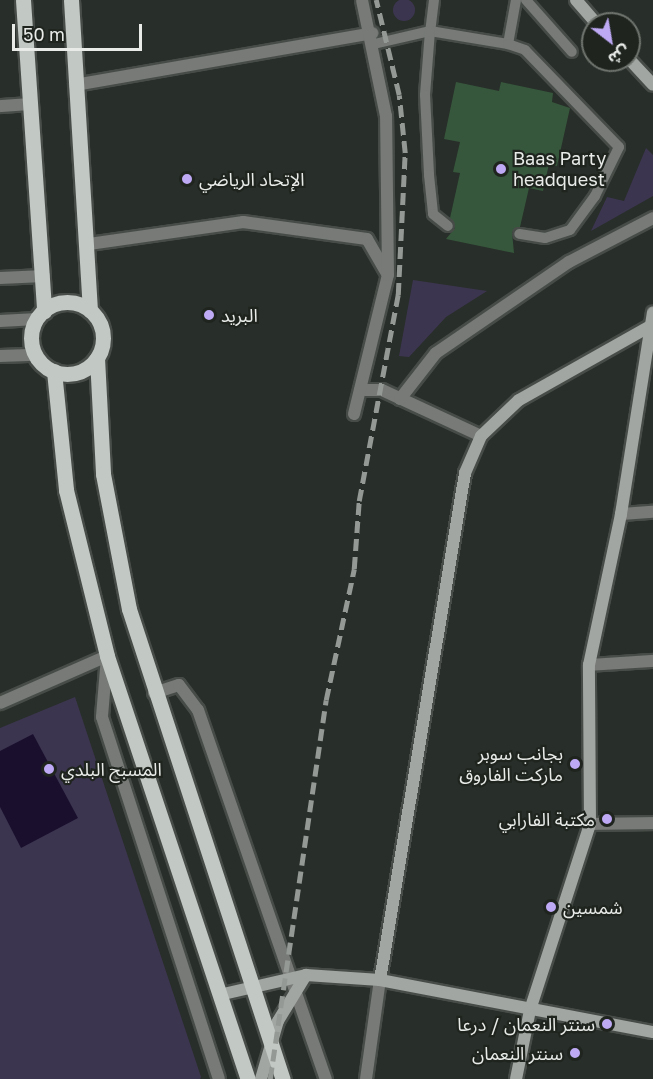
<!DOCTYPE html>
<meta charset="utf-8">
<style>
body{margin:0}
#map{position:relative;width:653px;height:1079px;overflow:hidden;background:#282e29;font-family:"Golos Text","Noto Sans Arabic",sans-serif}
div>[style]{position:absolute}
.green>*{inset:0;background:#3c3550}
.round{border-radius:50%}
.water>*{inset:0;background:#1a102e}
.building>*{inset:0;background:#36573c}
.roads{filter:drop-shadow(2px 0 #474c48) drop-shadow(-2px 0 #474c48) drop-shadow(0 2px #474c48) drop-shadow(0 -2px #474c48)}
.lane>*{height:10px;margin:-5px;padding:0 5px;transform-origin:5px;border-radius:5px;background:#777a77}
.street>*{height:12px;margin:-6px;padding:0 6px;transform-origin:6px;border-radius:6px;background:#777a77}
.secondary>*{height:12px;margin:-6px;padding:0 6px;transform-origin:6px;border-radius:6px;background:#a2a6a2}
.primary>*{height:15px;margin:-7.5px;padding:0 7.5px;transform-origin:7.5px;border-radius:7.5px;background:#c2c8c3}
.primary>.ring{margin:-7.5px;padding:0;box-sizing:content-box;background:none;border:15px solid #c2c8c3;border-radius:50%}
.rail>*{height:4.5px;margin-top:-2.25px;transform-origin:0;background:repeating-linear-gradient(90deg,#959995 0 12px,transparent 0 18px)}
.dots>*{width:16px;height:16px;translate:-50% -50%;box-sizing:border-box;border:3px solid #1f241f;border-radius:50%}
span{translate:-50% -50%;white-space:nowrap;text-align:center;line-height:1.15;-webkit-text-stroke:4.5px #1f241f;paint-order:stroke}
.poi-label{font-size:18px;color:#e8ebe8}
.left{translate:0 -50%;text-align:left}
.right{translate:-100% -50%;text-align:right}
.north{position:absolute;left:581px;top:12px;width:60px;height:60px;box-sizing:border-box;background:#1f241f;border:2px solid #6f746f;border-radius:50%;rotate:149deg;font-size:16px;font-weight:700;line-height:24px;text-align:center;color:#e8ebe8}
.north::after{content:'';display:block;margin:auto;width:21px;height:27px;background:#bea9f5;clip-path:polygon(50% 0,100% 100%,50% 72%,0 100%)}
.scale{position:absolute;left:12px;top:24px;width:130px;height:27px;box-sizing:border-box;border:3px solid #e8ebe8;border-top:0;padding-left:8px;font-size:18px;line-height:21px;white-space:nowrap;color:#e8ebe8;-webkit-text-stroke:4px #1f241f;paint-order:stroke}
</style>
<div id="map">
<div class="green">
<div class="round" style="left:393px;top:-1px;width:22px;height:22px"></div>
<div style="clip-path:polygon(646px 148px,653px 155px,653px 196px,591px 231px,607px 197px,624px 201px)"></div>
<div style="clip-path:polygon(413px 280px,487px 291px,446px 317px,409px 357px,399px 356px)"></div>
<div style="clip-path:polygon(75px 697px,201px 1077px,200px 1079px,0 1079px,0 728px)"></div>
</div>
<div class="water">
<div style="clip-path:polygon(33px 734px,78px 818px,21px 848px,0 807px,0 751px)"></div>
</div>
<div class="building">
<div style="clip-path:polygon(456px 82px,499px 91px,501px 82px,553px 93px,552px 102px,570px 108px,557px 166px,549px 164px,543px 191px,529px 188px,520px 227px,512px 232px,514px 253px,446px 239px,455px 228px,450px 218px,460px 173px,453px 172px,460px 142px,444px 139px)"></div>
</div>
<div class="roads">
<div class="lane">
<div style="left:434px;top:0;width:31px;rotate:97deg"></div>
<div style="left:430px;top:31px;width:79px;rotate:9.5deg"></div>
<div style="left:516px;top:0;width:45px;rotate:100.3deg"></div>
<div style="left:508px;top:44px;width:18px;rotate:19deg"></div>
<div style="left:525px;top:50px;width:135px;rotate:45.9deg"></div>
<div style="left:619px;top:147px;width:55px;rotate:116.1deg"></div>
<div style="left:595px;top:196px;width:42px;rotate:126.3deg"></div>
<div style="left:570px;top:230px;width:26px;rotate:162deg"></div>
<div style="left:545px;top:238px;width:26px;rotate:-171deg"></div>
<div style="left:526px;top:0;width:69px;rotate:48.5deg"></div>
<div style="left:374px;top:44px;width:57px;rotate:-13.1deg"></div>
<div style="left:430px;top:31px;width:64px;rotate:94.5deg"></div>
<div style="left:425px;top:95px;width:80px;rotate:87.1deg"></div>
<div style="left:429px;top:175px;width:39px;rotate:84deg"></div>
<div style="left:433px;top:214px;width:19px;rotate:39deg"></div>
</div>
<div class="street">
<div style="left:75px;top:85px;width:302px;rotate:-9.9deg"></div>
<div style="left:0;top:106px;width:31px;rotate:-4deg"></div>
<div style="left:89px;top:244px;width:156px;rotate:-8.1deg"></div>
<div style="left:243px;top:222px;width:125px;rotate:7.8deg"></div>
<div style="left:367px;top:239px;width:39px;rotate:60deg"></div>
<div style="left:0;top:278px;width:44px;rotate:-2.6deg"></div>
<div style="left:0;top:321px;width:37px;rotate:-3deg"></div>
<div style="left:0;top:356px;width:36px;rotate:-2deg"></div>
<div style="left:360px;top:390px;width:22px"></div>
<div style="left:382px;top:390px;width:109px;rotate:24.9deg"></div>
<div style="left:400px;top:399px;width:58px;rotate:-52deg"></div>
<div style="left:436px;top:353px;width:161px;rotate:-34.4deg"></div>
<div style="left:569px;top:262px;width:95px;rotate:-27.6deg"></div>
<div style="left:354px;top:414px;width:143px;rotate:-76.3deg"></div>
<div style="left:388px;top:275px;width:159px;rotate:-90.7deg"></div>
<div style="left:386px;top:116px;width:118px;rotate:-101.7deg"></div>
<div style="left:621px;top:514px;width:32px;rotate:-4deg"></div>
<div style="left:107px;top:657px;width:60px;rotate:94.8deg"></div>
<div style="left:102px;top:717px;width:380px;rotate:72.1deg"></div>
<div style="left:589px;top:665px;width:64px;rotate:-3.6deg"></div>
<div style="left:154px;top:693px;width:26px;rotate:-18deg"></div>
<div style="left:179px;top:685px;width:31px;rotate:53deg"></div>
<div style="left:198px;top:710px;width:391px;rotate:70.9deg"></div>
<div style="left:0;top:703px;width:117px;rotate:-23.7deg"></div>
<div style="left:590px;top:824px;width:63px;rotate:-0.9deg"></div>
<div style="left:366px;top:1079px;width:100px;rotate:-82deg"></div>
</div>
<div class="secondary">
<div style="left:576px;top:0;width:32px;rotate:49deg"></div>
<div style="left:629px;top:59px;width:35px;rotate:47deg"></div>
<div style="left:380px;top:980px;width:514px;rotate:-80.48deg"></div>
<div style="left:465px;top:473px;width:40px;rotate:-66.6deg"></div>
<div style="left:481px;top:436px;width:52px;rotate:-43.5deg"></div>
<div style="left:519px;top:400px;width:153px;rotate:-29.4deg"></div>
<div style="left:219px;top:995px;width:89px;rotate:-12.9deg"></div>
<div style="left:306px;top:975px;width:74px;rotate:3.9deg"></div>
<div style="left:380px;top:980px;width:278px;rotate:10.8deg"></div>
<div style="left:261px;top:1079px;width:60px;rotate:-73.7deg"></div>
<div style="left:278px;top:1021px;width:54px;rotate:-58.7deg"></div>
<div style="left:516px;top:1079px;width:70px;rotate:-78.5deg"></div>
<div style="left:530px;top:1010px;width:195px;rotate:-72.1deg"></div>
<div style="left:590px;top:824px;width:159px;rotate:-90.4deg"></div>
<div style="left:589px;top:665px;width:154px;rotate:-78deg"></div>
<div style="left:621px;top:514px;width:204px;rotate:-81deg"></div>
</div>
<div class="primary">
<div style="left:23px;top:0;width:312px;rotate:86.1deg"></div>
<div style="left:71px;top:0;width:311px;rotate:86.5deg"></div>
<div class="ring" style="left:31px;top:302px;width:57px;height:57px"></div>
<div style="left:97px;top:358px;width:116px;rotate:87deg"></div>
<div style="left:103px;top:474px;width:137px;rotate:79.1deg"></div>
<div style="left:129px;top:609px;width:495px;rotate:71.9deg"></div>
<div style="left:54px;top:371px;width:120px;rotate:84.2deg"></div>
<div style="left:66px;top:490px;width:171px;rotate:76.1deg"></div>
<div style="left:107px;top:656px;width:446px;rotate:71.6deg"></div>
</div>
</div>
<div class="rail">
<div style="left:270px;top:1079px;width:383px;rotate:-81.6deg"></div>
<div style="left:326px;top:700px;width:134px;rotate:-77.9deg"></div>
<div style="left:354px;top:569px;width:68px;rotate:-85.8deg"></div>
<div style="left:359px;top:501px;width:210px;rotate:-79.3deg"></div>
<div style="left:398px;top:295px;width:142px;rotate:-87.2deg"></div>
<div style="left:405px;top:153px;width:58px;rotate:-95.9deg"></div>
<div style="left:399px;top:95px;width:98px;rotate:-103.6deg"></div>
</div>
<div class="dots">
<div style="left:501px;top:169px;background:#bea9f5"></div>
<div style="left:187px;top:179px;background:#bea9f5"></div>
<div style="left:209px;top:315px;background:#bea9f5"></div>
<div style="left:575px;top:764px;background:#bea9f5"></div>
<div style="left:49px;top:769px;background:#bea9f5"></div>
<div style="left:607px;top:819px;background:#bea9f5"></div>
<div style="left:551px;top:907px;background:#bea9f5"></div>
<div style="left:607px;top:1024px;background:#bea9f5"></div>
<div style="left:575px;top:1053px;background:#bea9f5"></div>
</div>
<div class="poi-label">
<span class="left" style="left:513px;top:169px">Baas Party<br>headquest</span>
<span class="left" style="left:199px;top:179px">الإتحاد الرياضي</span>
<span class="left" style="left:221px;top:315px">البريد</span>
<span class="right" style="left:563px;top:764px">بجانب سوبر<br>ماركت الفاروق</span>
<span class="left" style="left:61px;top:769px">المسبح البلدي</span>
<span class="right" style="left:595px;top:819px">مكتبة الفارابي</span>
<span class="left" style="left:563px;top:907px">شمسين</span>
<span class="right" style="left:595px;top:1024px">سنتر النعمان / درعا</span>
<span class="right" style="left:563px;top:1053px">سنتر النعمان</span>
</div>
<div class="north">ش</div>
<div class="scale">50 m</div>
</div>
